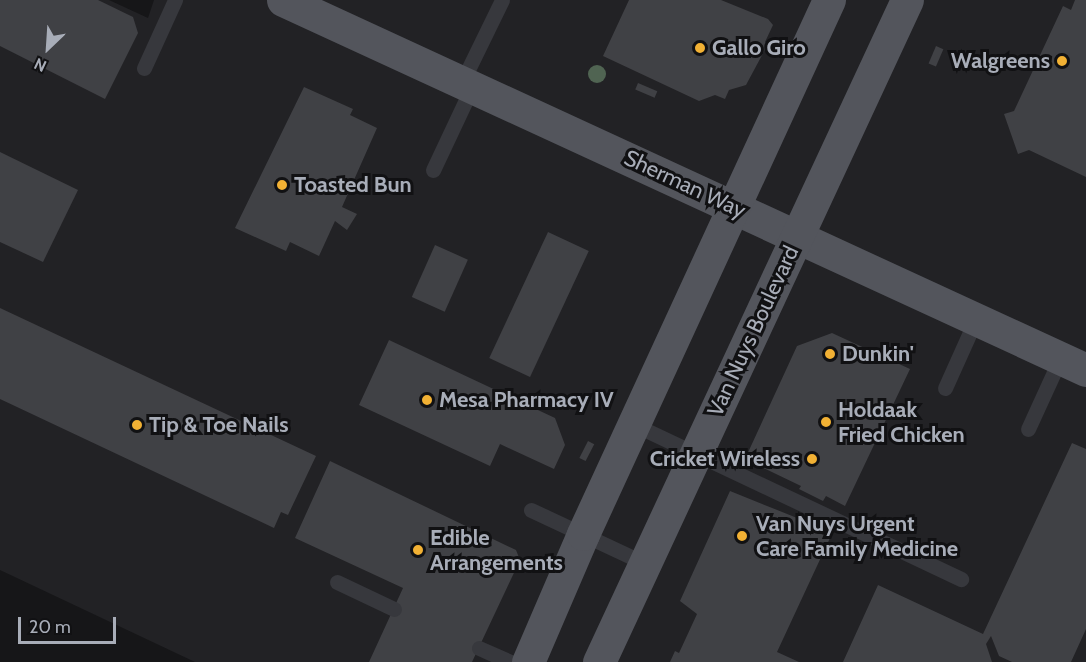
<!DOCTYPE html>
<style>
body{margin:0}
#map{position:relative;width:1086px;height:662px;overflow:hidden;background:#161618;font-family:Cabin,sans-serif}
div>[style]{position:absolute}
.built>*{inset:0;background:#222225}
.building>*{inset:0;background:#404145;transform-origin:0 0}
.service>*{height:15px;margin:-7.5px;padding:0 7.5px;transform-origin:7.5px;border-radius:7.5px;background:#37383d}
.primary>*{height:33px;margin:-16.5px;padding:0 16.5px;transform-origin:16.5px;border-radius:16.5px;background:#53555c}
.trees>*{width:18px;height:18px;margin:-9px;border-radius:50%;background:#506452}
.dots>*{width:16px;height:16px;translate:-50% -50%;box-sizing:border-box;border:3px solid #111113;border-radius:50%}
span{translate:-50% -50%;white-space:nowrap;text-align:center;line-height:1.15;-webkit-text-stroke:6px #111113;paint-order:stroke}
.poi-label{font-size:22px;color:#a8adb8;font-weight:700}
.left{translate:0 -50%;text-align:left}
.right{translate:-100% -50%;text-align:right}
.street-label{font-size:22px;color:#a8adb8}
.north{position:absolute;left:18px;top:18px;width:60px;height:60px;-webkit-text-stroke:4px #111113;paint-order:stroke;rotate:205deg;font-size:16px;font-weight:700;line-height:24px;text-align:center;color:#a8adb8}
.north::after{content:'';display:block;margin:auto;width:21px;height:27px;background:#a8adb8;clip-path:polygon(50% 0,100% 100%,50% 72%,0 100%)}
.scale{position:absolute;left:18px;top:617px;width:98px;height:27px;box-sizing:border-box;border:3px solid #a8adb8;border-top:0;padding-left:8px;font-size:18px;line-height:21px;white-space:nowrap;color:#a8adb8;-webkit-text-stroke:4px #111113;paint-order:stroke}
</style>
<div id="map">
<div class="built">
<div style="clip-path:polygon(0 0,109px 0,148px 18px,154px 0,1086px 0,1086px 662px,195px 662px,0 570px)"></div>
</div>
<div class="building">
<div style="clip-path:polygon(0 0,98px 0,133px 17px,138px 33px,105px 99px,0 46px)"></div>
<div style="clip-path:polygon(629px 0,721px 0,768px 19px,773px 25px,765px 42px,768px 44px,746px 85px,729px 90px,725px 99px,715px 95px,699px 101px,603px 56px)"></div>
<div style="clip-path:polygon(1075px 0,1086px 0,1086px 177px,1029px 150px,1018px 154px,1004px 114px,1014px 111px,1063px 6px,1071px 10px)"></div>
<div style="left:936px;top:46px;width:8px;height:19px;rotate:23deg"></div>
<div style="left:638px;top:83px;width:21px;height:7px;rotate:23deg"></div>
<div style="clip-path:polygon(304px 87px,353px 109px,350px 115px,377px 128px,342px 207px,357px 214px,347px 230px,335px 221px,319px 256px,290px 242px,286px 251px,235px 228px)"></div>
<div style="clip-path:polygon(0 152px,78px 190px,43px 262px,0 242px)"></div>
<div style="left:548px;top:232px;width:45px;height:139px;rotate:25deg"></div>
<div style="left:435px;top:245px;width:36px;height:57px;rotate:24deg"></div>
<div style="clip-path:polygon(0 308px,316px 456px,288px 515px,281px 512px,274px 528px,0 399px)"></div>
<div style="clip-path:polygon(832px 333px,910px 369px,845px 506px,826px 496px,823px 501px,799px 489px,801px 486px,745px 459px,797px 346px)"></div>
<div style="clip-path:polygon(389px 340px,555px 418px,565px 445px,554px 469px,500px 444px,490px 466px,359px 405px)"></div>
<div style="left:588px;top:441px;width:7px;height:19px;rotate:27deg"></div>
<div style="clip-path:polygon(1072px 443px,1086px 449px,1086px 629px,1071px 662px,1012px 662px,999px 656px,991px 636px,986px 644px,992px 662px,843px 662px,878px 585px,983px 634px)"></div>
<div style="clip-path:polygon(330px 461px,516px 550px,520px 560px,472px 662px,369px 662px,403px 588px,295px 538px)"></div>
<div style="clip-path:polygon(730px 491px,812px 524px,810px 529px,830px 538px,777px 652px,799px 662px,670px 662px,675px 651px,679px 653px,697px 614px,680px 601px)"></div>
</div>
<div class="service">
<div style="left:144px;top:68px;width:75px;rotate:-65.5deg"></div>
<div style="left:462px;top:82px;width:91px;rotate:-64deg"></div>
<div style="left:433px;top:170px;width:92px;rotate:-64.8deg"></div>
<div style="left:945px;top:388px;width:76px;rotate:-65.8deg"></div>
<div style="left:633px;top:424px;width:363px;rotate:25.3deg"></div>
<div style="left:1028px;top:429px;width:77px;rotate:-65.4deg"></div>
<div style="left:531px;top:510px;width:125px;rotate:25.1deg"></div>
<div style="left:337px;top:582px;width:63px;rotate:25.3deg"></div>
<div style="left:479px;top:648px;width:34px;rotate:24deg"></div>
</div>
<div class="primary">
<div style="left:283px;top:0;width:884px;rotate:24.74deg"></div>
<div style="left:528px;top:662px;width:139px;rotate:-66.7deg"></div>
<div style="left:583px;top:534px;width:588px;rotate:-65.27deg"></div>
<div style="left:599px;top:662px;width:730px;rotate:-65.05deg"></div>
</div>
<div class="trees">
<div style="left:597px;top:74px"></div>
</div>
<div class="dots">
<div style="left:700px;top:48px;background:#f2b134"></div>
<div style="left:1062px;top:61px;background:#f2b134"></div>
<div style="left:282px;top:185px;background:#f2b134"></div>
<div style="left:830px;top:354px;background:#f2b134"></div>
<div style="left:427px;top:400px;background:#f2b134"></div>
<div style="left:826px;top:422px;background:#f2b134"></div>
<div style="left:137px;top:425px;background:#f2b134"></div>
<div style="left:812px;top:459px;background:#f2b134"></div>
<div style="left:742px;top:536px;background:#f2b134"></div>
<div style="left:418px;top:550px;background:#f2b134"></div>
</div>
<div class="poi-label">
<span class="left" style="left:712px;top:48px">Gallo Giro</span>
<span class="right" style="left:1050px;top:61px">Walgreens</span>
<span class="left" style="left:294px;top:185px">Toasted Bun</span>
<span class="left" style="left:842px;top:354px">Dunkin'</span>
<span class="left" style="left:439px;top:400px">Mesa Pharmacy IV</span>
<span class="left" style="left:838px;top:422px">Holdaak<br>Fried Chicken</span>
<span class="left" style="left:149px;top:425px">Tip &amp; Toe Nails</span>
<span class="right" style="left:800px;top:459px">Cricket Wireless</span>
<span class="left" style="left:756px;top:536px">Van Nuys Urgent<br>Care Family Medicine</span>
<span class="left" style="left:430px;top:550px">Edible<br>Arrangements</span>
</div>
<div class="street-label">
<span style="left:685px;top:184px;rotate:25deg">Sherman Way</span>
<span style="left:753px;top:331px;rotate:-65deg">Van Nuys Boulevard</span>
</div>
<div class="north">N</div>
<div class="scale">20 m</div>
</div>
